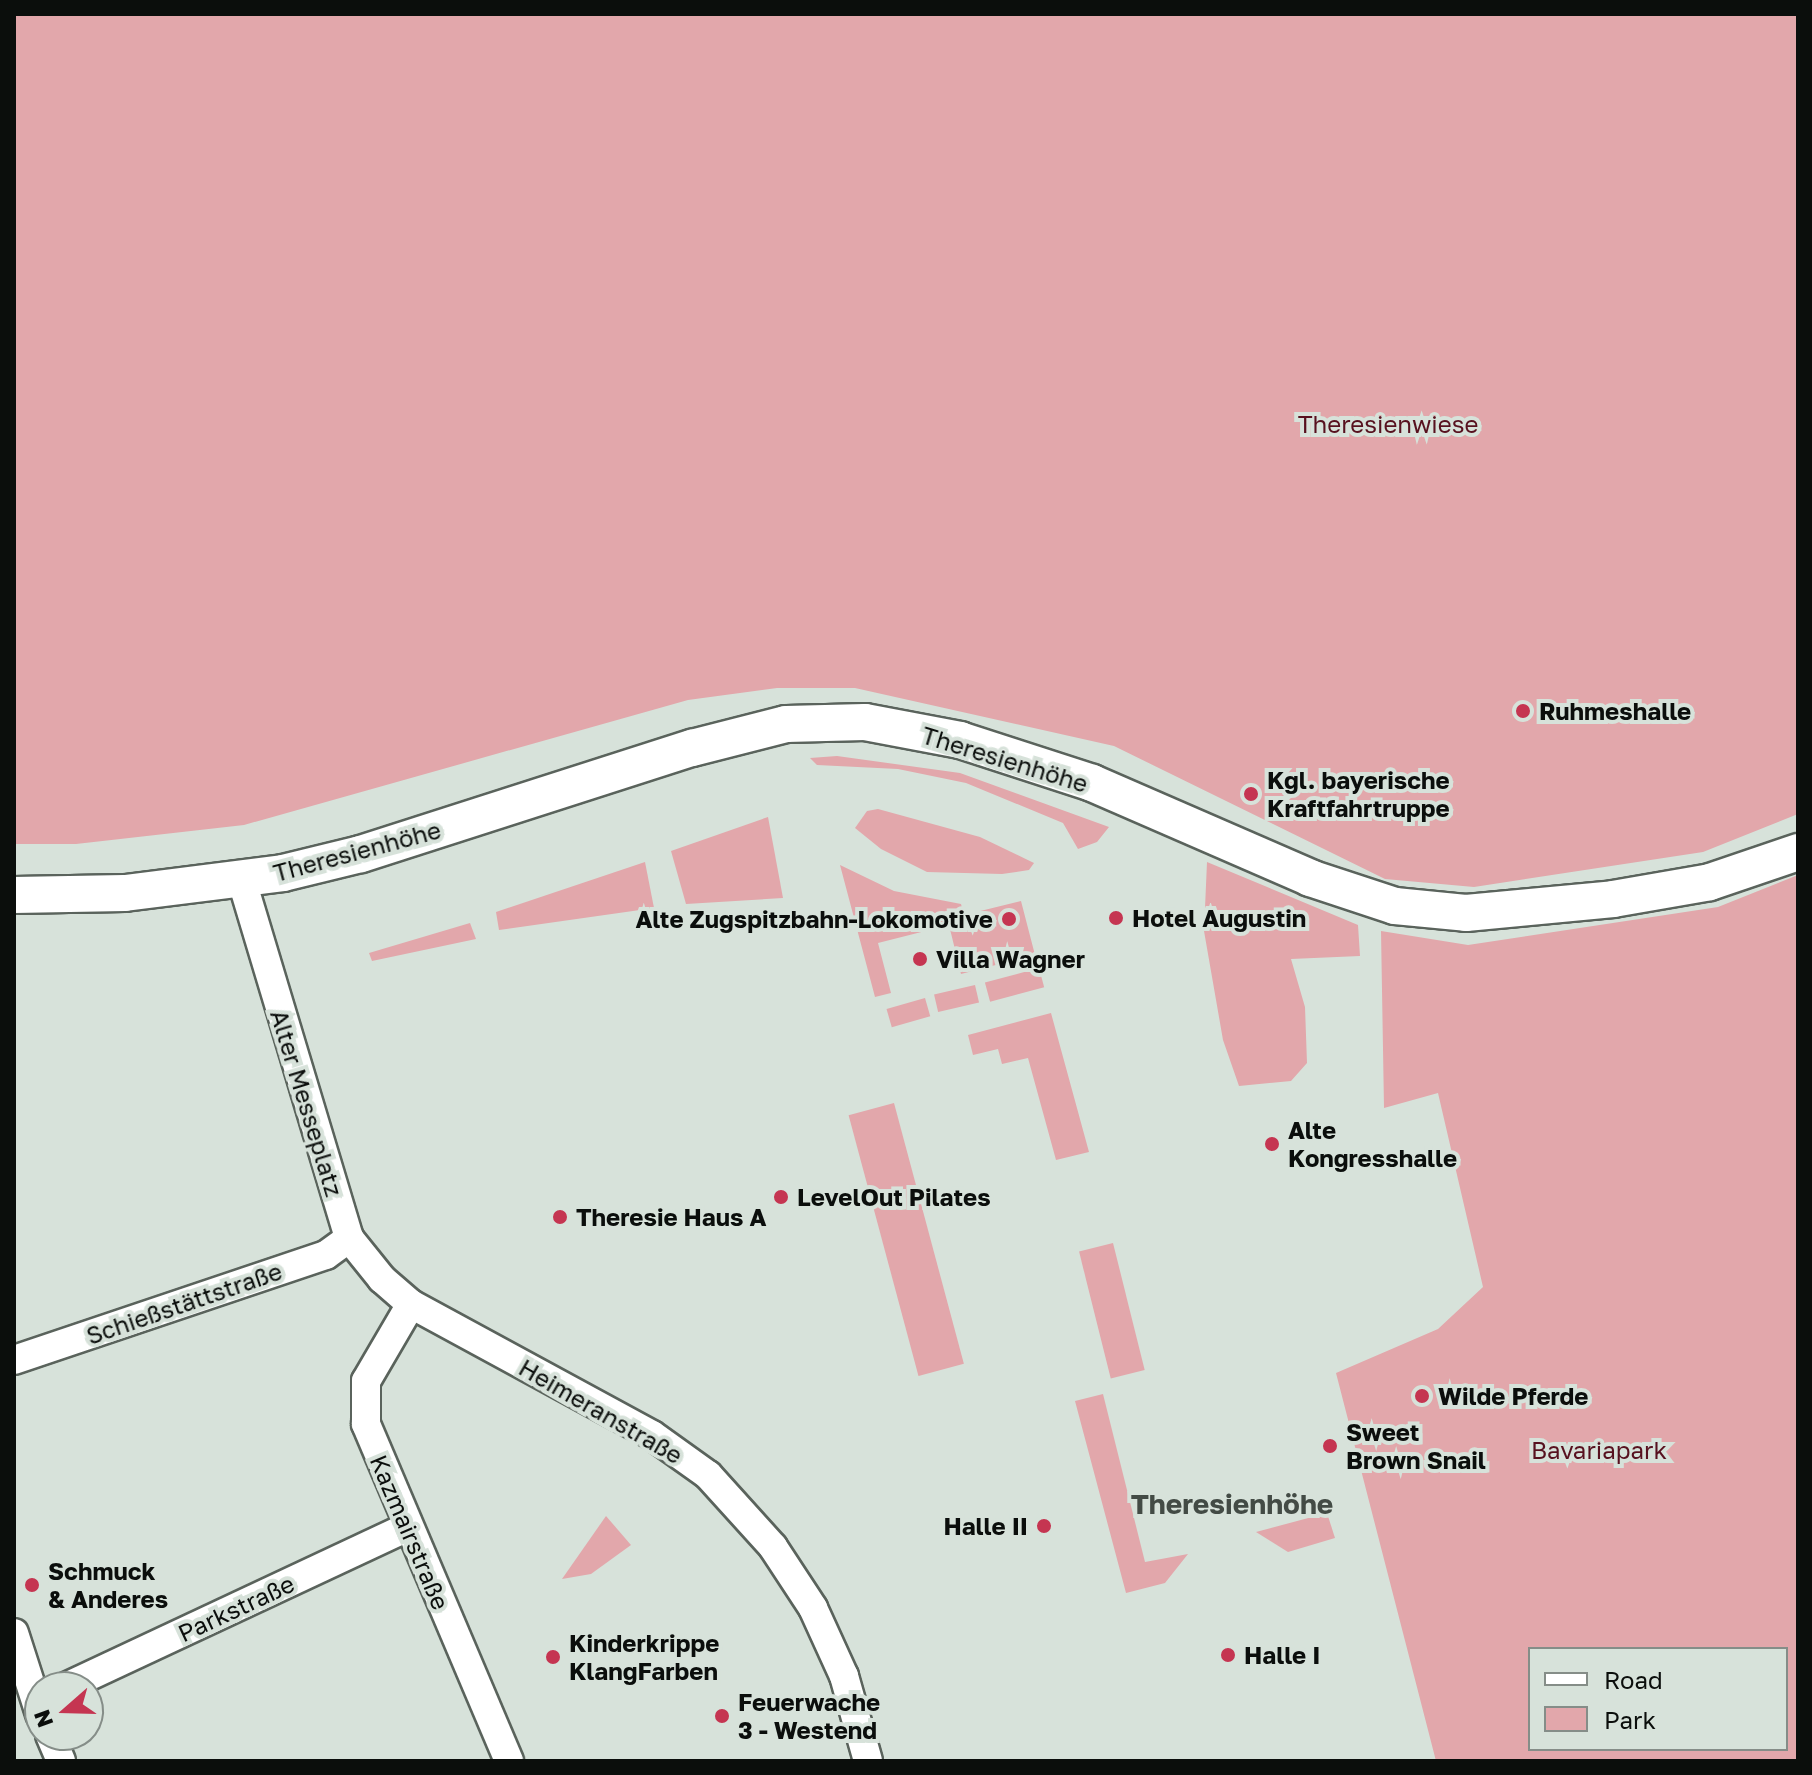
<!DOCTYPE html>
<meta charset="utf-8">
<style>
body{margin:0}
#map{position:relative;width:1812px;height:1775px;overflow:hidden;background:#d7e2da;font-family:"Golos Text",sans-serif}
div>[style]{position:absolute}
.green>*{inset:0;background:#e2a7ab;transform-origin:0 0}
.roads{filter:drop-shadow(2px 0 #5a635c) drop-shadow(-2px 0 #5a635c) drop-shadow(0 2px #5a635c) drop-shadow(0 -2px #5a635c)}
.minor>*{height:28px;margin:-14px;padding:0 14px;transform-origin:14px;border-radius:14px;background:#fff}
.major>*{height:36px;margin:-18px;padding:0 18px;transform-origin:18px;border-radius:18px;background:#fff}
.dots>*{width:22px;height:22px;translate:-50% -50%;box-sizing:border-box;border:4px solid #d7e2da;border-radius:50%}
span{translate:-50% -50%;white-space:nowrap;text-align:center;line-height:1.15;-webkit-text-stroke:8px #d7e2da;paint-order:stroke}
.park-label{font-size:24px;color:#57111f}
.poi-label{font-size:24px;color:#0b0e0c;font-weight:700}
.left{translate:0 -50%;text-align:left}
.right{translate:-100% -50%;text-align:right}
.street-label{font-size:24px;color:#0b0e0c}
.quarter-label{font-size:28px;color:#434b45;font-weight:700}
.frame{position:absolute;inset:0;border:16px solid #0b0e0c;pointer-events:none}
.legend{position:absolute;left:1528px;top:1647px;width:260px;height:104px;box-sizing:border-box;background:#d7e2da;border:2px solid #858d88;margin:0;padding:10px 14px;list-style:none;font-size:24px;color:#0b0e0c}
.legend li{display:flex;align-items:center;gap:16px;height:40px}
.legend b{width:40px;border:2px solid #858d88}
.north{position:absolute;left:24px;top:1671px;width:80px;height:80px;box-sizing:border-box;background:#d7e2da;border:2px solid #858d88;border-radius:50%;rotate:250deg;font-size:22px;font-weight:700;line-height:32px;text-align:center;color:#0b0e0c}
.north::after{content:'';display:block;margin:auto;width:28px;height:36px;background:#c53551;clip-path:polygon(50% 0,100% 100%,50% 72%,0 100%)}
</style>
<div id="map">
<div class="green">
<div style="clip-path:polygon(14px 14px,1798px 14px,1798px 814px,1703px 852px,1474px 887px,1385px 879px,1114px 746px,855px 688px,777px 688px,688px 700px,244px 825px,76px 844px,14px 844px)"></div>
<div style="clip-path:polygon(837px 756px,960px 773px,1109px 827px,1097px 842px,1078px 849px,1063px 823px,966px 783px,898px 769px,817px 765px,810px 758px)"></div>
<div style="clip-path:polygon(878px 809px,980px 837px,1034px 863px,1029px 870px,1002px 874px,927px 872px,881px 849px,855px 828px,867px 811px)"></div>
<div style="clip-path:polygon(768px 817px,783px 898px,686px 904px,671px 851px)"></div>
<div style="clip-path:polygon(645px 862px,654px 908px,499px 930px,496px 912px)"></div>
<div style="clip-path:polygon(1207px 862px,1358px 925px,1360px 956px,1291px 959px,1305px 1007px,1307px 1063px,1291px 1081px,1239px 1086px,1223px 1040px,1204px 931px)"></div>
<div style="clip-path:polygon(840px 865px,894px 891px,961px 904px,964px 915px,1021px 901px,1035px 955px,961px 974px,949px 925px,878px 943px,891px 993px,875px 997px)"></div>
<div style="clip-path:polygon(evenodd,1798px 875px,1798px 1761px,1436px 1761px,1336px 1373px,1438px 1329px,1483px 1287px,1438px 1093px,1384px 1108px,1381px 931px,1468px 945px,1718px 907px,1798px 875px,1530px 1649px,1786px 1649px,1786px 1749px,1530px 1749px,1530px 1649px)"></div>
<div style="clip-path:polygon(470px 923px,476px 939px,372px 961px,369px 953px)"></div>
<div style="left:1039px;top:968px;width:20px;height:56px;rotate:75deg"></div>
<div style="left:975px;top:985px;width:18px;height:42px;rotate:77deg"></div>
<div style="left:925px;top:998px;width:19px;height:40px;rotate:74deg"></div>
<div style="clip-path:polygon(1051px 1013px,1089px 1152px,1056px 1160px,1028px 1058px,1002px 1064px,998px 1049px,973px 1055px,968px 1035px)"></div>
<div style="left:894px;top:1103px;width:270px;height:47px;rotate:75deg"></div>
<div style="left:1113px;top:1243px;width:131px;height:35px;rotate:76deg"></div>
<div style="clip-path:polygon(1103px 1394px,1145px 1562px,1188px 1554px,1165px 1583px,1126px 1593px,1075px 1401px)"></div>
<div style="clip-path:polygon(1327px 1513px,1335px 1538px,1288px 1552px,1256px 1532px)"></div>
<div style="clip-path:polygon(606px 1516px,631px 1545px,591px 1574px,562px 1579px)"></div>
</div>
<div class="roads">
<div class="minor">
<div style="left:242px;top:881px;width:373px;rotate:73.3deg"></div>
<div style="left:349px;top:1238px;width:53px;rotate:51.2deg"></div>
<div style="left:382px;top:1279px;width:38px;rotate:41deg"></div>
<div style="left:411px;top:1304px;width:274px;rotate:28.5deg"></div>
<div style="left:652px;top:1435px;width:69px;rotate:35.5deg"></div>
<div style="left:708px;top:1475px;width:97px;rotate:47.9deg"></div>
<div style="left:773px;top:1547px;width:73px;rotate:56.7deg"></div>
<div style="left:813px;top:1608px;width:75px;rotate:65.5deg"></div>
<div style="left:844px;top:1676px;width:88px;rotate:74.2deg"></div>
<div style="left:411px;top:1304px;width:89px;rotate:120.3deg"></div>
<div style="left:366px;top:1381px;width:43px;rotate:90deg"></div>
<div style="left:366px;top:1424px;width:366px;rotate:67deg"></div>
<div style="left:14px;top:1360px;width:329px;rotate:-18.6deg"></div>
<div style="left:326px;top:1255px;width:29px;rotate:-36deg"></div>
<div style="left:14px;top:1633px;width:85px;rotate:72.2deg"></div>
<div style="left:66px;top:1687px;width:375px;rotate:-25.1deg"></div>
<div style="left:50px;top:1735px;width:28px;rotate:67deg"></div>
</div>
<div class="major">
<div style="left:14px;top:895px;width:111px;rotate:-1deg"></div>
<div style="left:125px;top:893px;width:159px;rotate:-7.2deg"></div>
<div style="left:283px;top:873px;width:80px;rotate:-13.7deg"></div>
<div style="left:361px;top:854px;width:348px;rotate:-17.8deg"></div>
<div style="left:692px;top:748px;width:97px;rotate:-14.3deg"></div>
<div style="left:786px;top:724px;width:79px;rotate:-1.5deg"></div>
<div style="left:865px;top:722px;width:97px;rotate:10.7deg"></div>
<div style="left:960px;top:740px;width:139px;rotate:18deg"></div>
<div style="left:1092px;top:783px;width:238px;rotate:23.5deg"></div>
<div style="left:1310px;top:878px;width:89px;rotate:18.2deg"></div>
<div style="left:1395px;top:906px;width:71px;rotate:5.6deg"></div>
<div style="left:1466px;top:913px;width:148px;rotate:-5.4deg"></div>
<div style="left:1613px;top:899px;width:98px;rotate:-9.9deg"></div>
<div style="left:1710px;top:882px;width:93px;rotate:-18.8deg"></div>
</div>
</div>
<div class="dots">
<div style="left:1523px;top:711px;background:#c53551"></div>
<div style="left:1251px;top:794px;background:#c53551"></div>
<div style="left:1116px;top:918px;background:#c53551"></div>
<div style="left:1009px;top:919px;background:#c53551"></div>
<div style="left:920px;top:959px;background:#c53551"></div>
<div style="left:1272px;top:1144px;background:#c53551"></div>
<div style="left:781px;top:1197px;background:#c53551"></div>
<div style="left:560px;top:1217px;background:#c53551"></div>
<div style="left:1422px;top:1396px;background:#c53551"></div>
<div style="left:1330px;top:1446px;background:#c53551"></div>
<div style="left:1044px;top:1526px;background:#c53551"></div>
<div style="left:32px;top:1585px;background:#c53551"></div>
<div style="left:1228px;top:1655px;background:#c53551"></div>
<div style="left:553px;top:1657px;background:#c53551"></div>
<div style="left:722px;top:1716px;background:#c53551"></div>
</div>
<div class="park-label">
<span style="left:1388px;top:424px">Theresienwiese</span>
<span style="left:1599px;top:1450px">Bavariapark</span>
</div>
<div class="poi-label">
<span class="left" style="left:1539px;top:711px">Ruhmeshalle</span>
<span class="left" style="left:1267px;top:794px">Kgl. bayerische<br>Kraftfahrtruppe</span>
<span class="left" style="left:1132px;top:918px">Hotel Augustin</span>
<span class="right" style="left:993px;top:919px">Alte Zugspitzbahn-Lokomotive</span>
<span class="left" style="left:936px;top:959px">Villa Wagner</span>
<span class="left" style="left:1288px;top:1144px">Alte<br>Kongresshalle</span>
<span class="left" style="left:797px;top:1197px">LevelOut Pilates</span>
<span class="left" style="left:576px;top:1217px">Theresie Haus A</span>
<span class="left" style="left:1438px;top:1396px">Wilde Pferde</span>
<span class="left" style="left:1346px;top:1446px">Sweet<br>Brown Snail</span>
<span class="right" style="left:1028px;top:1526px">Halle II</span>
<span class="left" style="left:48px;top:1585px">Schmuck<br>&amp; Anderes</span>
<span class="left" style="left:569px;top:1657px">Kinderkrippe<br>KlangFarben</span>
<span class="left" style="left:1244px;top:1655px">Halle I</span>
<span class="left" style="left:738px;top:1716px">Feuerwache<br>3 - Westend</span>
</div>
<div class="street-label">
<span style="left:1005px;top:759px;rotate:17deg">Theresienhöhe</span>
<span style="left:357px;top:851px;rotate:-15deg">Theresienhöhe</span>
<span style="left:307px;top:1103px;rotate:73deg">Alter Messeplatz</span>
<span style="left:184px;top:1303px;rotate:-19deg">Schießstättstraße</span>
<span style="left:601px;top:1411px;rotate:30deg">Heimeranstraße</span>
<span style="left:410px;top:1532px;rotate:67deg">Kazmairstraße</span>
<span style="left:236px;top:1608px;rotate:-25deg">Parkstraße</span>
</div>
<div class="quarter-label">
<span style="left:1232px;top:1504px">Theresienhöhe</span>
</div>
<div class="frame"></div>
<ul class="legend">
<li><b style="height:10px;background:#fff"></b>Road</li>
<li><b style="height:22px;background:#e2a7ab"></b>Park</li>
</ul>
<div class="north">N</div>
</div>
